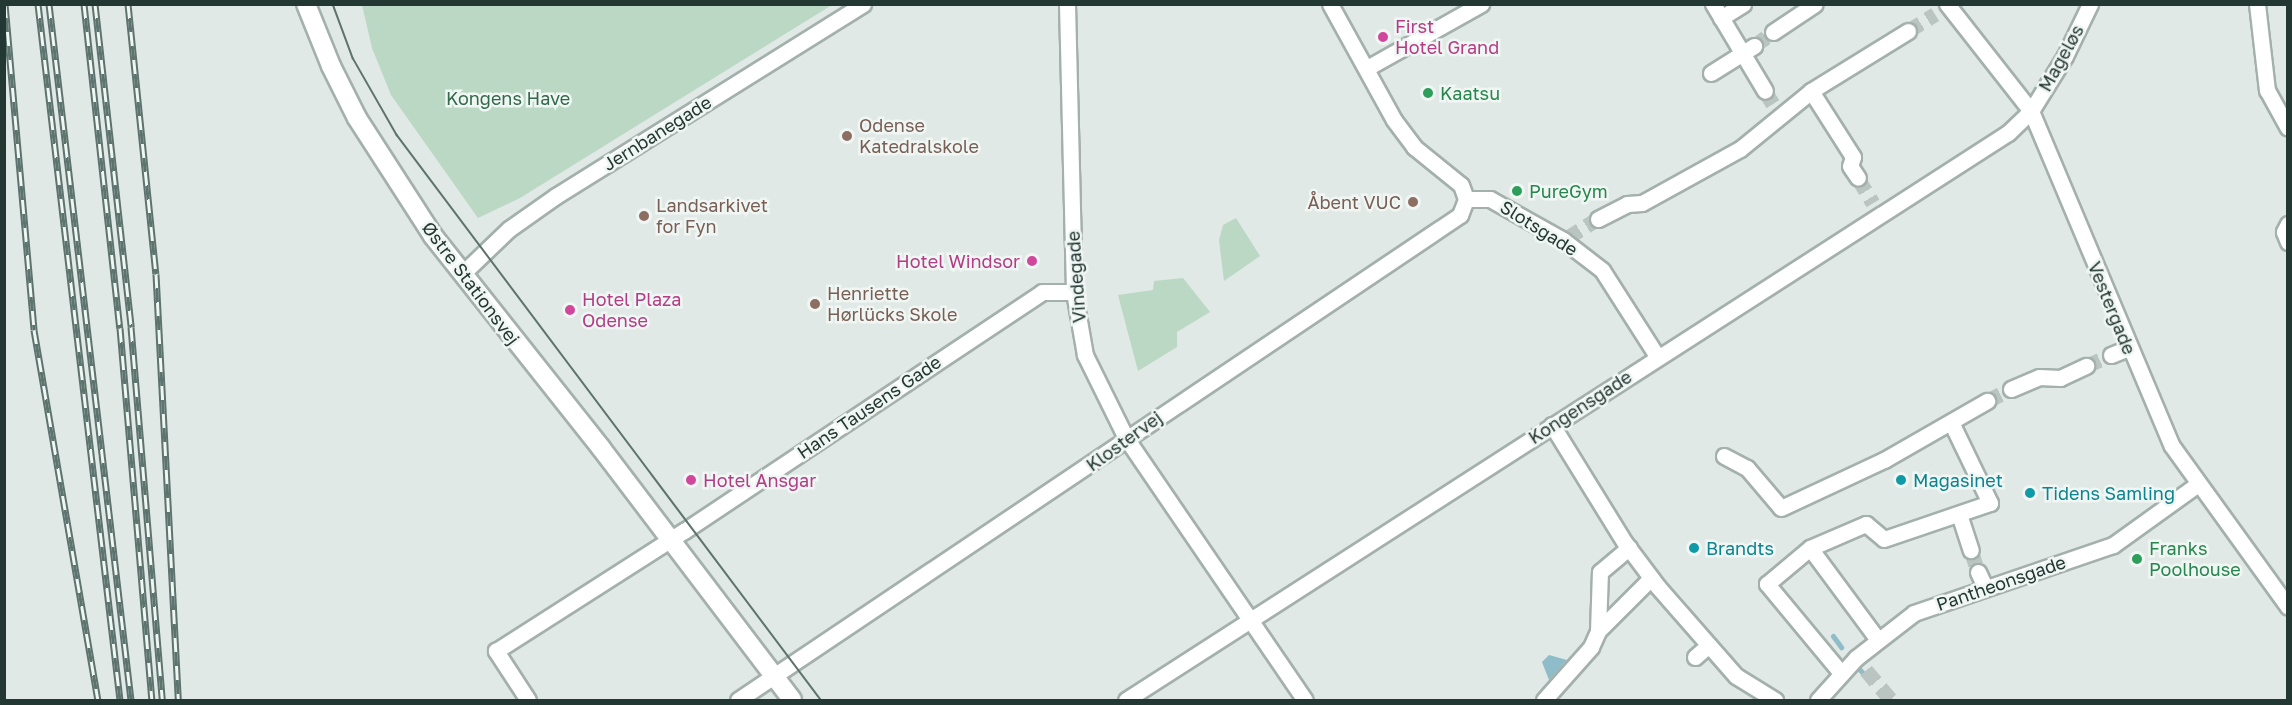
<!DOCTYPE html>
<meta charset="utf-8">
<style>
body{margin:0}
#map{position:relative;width:2292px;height:705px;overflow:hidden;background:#e0e9e5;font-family:"Golos Text",sans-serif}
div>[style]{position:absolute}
.green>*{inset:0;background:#bbd8c4}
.water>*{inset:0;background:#8ebcc8}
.stream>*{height:5px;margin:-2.5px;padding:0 2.5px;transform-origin:2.5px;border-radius:2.5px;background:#8ebcc8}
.street-tunnel>*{height:15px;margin-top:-7.5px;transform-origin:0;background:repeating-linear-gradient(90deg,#bac5c1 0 15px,transparent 0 23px)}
.roads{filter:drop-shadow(2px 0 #a4b0ac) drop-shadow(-2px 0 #a4b0ac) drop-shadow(0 2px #a4b0ac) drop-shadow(0 -2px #a4b0ac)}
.street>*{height:15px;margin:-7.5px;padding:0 7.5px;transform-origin:7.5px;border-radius:7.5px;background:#fff}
.secondary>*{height:18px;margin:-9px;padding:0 9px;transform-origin:9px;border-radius:9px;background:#fff}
.tram>*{height:1.5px;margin:-0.75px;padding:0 0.75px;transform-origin:0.75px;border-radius:0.75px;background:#5d736e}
.rail>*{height:7px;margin-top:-3.5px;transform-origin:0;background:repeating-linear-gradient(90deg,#f0f6f3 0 14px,#5d736e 0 28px);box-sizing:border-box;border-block:2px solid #5d736e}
.dots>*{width:16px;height:16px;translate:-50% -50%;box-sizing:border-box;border:3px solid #f0f6f3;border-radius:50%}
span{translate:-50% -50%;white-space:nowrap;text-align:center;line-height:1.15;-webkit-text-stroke:5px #f0f6f3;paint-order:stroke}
.hotel-label{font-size:18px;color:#b23c85}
.left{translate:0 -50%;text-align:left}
.right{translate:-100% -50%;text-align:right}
.street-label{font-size:18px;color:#233733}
.leisure-label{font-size:18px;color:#27864d}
.park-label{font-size:18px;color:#32694a}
.education-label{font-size:18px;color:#785e54}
.culture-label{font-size:18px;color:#0d838f}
.frame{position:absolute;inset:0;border:6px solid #233733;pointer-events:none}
</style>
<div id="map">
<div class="green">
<div style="clip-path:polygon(362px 5px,362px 4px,832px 5px,520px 198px,478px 218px,391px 95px,372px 48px)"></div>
<div style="clip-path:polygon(1236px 218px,1260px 256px,1224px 281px,1219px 240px,1223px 225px)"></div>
<div style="clip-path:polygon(1183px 278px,1210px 312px,1177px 332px,1177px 347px,1138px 371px,1118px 295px,1153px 290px,1154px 281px)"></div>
</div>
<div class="water">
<div style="clip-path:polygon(1549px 655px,1567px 660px,1549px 680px,1542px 662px)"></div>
</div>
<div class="stream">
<div style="left:1833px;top:636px;width:14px;rotate:54deg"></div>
<div style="left:1858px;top:668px;width:6px;rotate:45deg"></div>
</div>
<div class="street-tunnel">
<div style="left:1908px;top:31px;width:32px;rotate:-32deg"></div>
<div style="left:1754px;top:46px;width:24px;rotate:-36deg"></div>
<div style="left:1765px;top:91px;width:15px;rotate:58deg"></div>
<div style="left:1858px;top:178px;width:29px;rotate:59deg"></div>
<div style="left:1567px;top:238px;width:36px;rotate:-32deg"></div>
<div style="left:2086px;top:366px;width:27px;rotate:-24deg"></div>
<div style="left:1987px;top:401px;width:27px;rotate:-27deg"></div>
<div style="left:1971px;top:550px;width:23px;rotate:72deg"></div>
<div style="left:1866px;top:670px;width:39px;rotate:50deg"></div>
</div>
<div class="roads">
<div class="street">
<div style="left:1067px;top:4px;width:288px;rotate:88.6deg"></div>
<div style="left:1074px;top:292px;width:64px;rotate:80.1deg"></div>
<div style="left:1085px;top:355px;width:93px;rotate:63.7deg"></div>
<div style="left:1126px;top:438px;width:317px;rotate:55.7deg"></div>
<div style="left:1330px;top:4px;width:132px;rotate:61.1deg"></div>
<div style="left:1394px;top:120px;width:34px;rotate:53deg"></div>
<div style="left:1414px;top:147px;width:60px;rotate:39deg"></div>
<div style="left:1461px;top:185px;width:15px;rotate:70deg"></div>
<div style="left:1713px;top:4px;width:101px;rotate:59.1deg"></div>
<div style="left:1947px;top:4px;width:136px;rotate:51.9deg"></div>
<div style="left:2031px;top:111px;width:363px;rotate:67.2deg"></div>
<div style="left:2172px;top:446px;width:198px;rotate:54.2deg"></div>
<div style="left:2257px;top:4px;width:87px;rotate:83.4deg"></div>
<div style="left:2267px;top:90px;width:43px;rotate:61.1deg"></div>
<div style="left:1721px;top:18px;width:26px;rotate:-32deg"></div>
<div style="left:1773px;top:32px;width:50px;rotate:-33.7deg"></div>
<div style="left:1367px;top:68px;width:131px;rotate:-29.3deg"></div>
<div style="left:1711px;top:73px;width:51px;rotate:-32.1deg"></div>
<div style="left:1811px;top:91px;width:78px;rotate:57.5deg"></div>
<div style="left:1853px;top:157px;width:9px;rotate:108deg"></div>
<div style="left:1850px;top:166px;width:14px;rotate:56deg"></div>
<div style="left:1466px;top:199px;width:24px"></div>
<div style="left:1490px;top:199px;width:84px;rotate:29.3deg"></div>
<div style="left:1563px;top:240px;width:49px;rotate:37.6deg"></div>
<div style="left:1602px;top:270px;width:102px;rotate:57.4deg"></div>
<div style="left:1598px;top:219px;width:33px;rotate:-27deg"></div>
<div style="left:1627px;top:204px;width:15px;rotate:-4deg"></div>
<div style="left:1642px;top:203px;width:112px;rotate:-28.9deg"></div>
<div style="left:1740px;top:149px;width:92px;rotate:-39.2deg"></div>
<div style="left:1811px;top:91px;width:114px;rotate:-31.7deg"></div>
<div style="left:2288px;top:224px;width:9px;rotate:117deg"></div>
<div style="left:2284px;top:232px;width:11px;rotate:68deg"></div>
<div style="left:462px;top:274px;width:65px;rotate:-43.8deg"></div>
<div style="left:509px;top:229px;width:57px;rotate:-35.1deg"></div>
<div style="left:556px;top:196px;width:362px;rotate:-32deg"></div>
<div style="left:2111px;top:355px;width:18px;rotate:-22deg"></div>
<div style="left:2011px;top:389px;width:30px;rotate:-23deg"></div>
<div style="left:2039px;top:377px;width:21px;rotate:3deg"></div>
<div style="left:2060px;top:378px;width:29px;rotate:-25deg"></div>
<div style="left:1552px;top:425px;width:139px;rotate:58.3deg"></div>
<div style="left:1625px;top:543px;width:55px;rotate:53.1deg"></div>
<div style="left:1658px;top:587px;width:118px;rotate:48.8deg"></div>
<div style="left:1736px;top:676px;width:46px;rotate:31.6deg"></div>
<div style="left:1724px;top:456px;width:26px;rotate:28deg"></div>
<div style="left:1747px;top:468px;width:52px;rotate:49.6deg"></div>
<div style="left:1781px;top:508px;width:114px;rotate:-25deg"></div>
<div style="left:1884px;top:460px;width:119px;rotate:-29.8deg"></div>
<div style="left:1959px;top:514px;width:38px;rotate:72deg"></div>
<div style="left:1810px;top:548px;width:114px;rotate:53.5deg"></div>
<div style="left:1978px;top:572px;width:17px;rotate:65deg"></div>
<div style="left:1598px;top:631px;width:75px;rotate:-45deg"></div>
<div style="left:1695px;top:657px;width:18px;rotate:-41deg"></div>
<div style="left:1841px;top:673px;width:116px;rotate:-129.7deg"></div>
<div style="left:1767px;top:584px;width:56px;rotate:-39.9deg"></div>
<div style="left:1810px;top:548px;width:61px;rotate:-23.2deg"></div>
<div style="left:1866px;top:524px;width:23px;rotate:40deg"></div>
<div style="left:1884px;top:539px;width:112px;rotate:-18.8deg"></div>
<div style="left:1990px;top:503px;width:90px;rotate:-115.7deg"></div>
<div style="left:528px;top:700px;width:59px;rotate:-123.1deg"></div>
<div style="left:496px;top:651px;width:223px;rotate:-32.6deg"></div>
<div style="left:684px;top:531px;width:430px;rotate:-33.7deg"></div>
<div style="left:1042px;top:292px;width:32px"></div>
<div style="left:738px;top:700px;width:870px;rotate:-33.89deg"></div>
<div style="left:1460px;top:215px;width:17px;rotate:-69deg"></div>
<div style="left:1126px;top:700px;width:1049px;rotate:-32.74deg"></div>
<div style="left:2008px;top:133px;width:32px;rotate:-44deg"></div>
<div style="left:2031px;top:111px;width:65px;rotate:-58.3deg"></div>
<div style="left:2065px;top:56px;width:58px;rotate:-64.3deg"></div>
<div style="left:1544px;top:700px;width:71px;rotate:-48.4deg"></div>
<div style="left:1591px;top:647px;width:17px;rotate:-66deg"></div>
<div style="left:1598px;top:631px;width:59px;rotate:-88.1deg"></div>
<div style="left:1600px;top:572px;width:38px;rotate:-40deg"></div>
<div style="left:1818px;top:700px;width:57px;rotate:-47.9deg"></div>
<div style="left:1856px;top:658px;width:73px;rotate:-37.8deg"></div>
<div style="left:1914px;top:613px;width:210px;rotate:-18.9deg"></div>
<div style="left:2113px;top:545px;width:105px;rotate:-35.7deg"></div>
</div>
<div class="secondary">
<div style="left:306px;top:4px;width:67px;rotate:68deg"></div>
<div style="left:331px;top:66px;width:58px;rotate:63.4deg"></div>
<div style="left:357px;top:118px;width:140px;rotate:57.2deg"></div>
<div style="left:433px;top:236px;width:270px;rotate:51.6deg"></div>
<div style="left:601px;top:448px;width:316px;rotate:52.8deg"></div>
</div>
</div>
<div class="tram">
<div style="left:333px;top:4px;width:58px;rotate:69.7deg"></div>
<div style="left:353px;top:58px;width:89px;rotate:60.3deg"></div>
<div style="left:397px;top:135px;width:706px;rotate:53.11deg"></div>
</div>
<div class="rail">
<div style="left:5px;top:4px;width:327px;rotate:84.9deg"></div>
<div style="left:34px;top:330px;width:375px;rotate:80.2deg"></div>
<div style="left:38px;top:4px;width:701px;rotate:83.28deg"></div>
<div style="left:49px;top:4px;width:701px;rotate:83.28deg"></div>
<div style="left:84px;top:4px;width:326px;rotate:83.7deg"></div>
<div style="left:120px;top:328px;width:373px;rotate:85.1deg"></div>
<div style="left:95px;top:4px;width:325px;rotate:83.6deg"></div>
<div style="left:131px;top:327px;width:374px;rotate:85.2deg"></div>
<div style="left:128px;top:4px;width:271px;rotate:84.1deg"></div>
<div style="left:156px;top:274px;width:427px;rotate:87deg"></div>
</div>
<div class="dots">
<div style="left:1383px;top:37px;background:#d1479c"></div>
<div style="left:1428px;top:93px;background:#2e9e5b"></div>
<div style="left:847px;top:136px;background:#8d6e63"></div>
<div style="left:1517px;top:191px;background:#2e9e5b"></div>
<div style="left:1413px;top:202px;background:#8d6e63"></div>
<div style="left:644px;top:216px;background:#8d6e63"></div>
<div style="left:1032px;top:261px;background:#d1479c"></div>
<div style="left:815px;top:304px;background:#8d6e63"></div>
<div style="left:570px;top:310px;background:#d1479c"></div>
<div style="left:691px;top:480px;background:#d1479c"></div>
<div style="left:1901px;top:480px;background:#0f9aa8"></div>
<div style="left:2030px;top:493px;background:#0f9aa8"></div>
<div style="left:1694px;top:548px;background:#0f9aa8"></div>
<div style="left:2137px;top:559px;background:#2e9e5b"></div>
</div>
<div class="hotel-label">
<span class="left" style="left:1395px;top:37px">First<br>Hotel Grand</span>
<span class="right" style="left:1020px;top:261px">Hotel Windsor</span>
<span class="left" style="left:582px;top:310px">Hotel Plaza<br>Odense</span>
<span class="left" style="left:703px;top:480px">Hotel Ansgar</span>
</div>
<div class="street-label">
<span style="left:2061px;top:58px;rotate:-61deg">Mageløs</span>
<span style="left:657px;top:133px;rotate:-32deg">Jernbanegade</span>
<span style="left:1539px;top:228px;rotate:32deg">Slotsgade</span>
<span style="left:1076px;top:277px;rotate:-94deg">Vindegade</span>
<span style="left:471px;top:283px;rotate:53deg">Østre Stationsvej</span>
<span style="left:2112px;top:308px;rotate:68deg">Vestergade</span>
<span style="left:869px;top:407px;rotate:-34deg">Hans Tausens Gade</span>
<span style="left:1580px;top:407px;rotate:-33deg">Kongensgade</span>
<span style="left:1124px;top:441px;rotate:-36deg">Klostervej</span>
<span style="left:2001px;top:583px;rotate:-19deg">Pantheonsgade</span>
</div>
<div class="leisure-label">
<span class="left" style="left:1440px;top:93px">Kaatsu</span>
<span class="left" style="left:1529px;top:191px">PureGym</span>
<span class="left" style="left:2149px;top:559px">Franks<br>Poolhouse</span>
</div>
<div class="park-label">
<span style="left:508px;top:98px">Kongens Have</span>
</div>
<div class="education-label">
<span class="left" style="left:859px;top:136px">Odense<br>Katedralskole</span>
<span class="right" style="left:1401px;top:202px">Åbent VUC</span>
<span class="left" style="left:656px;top:216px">Landsarkivet<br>for Fyn</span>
<span class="left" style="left:827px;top:304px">Henriette<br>Hørlücks Skole</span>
</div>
<div class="culture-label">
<span class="left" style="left:1913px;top:480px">Magasinet</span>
<span class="left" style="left:2042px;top:493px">Tidens Samling</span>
<span class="left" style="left:1706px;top:548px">Brandts</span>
</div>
<div class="frame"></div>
</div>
